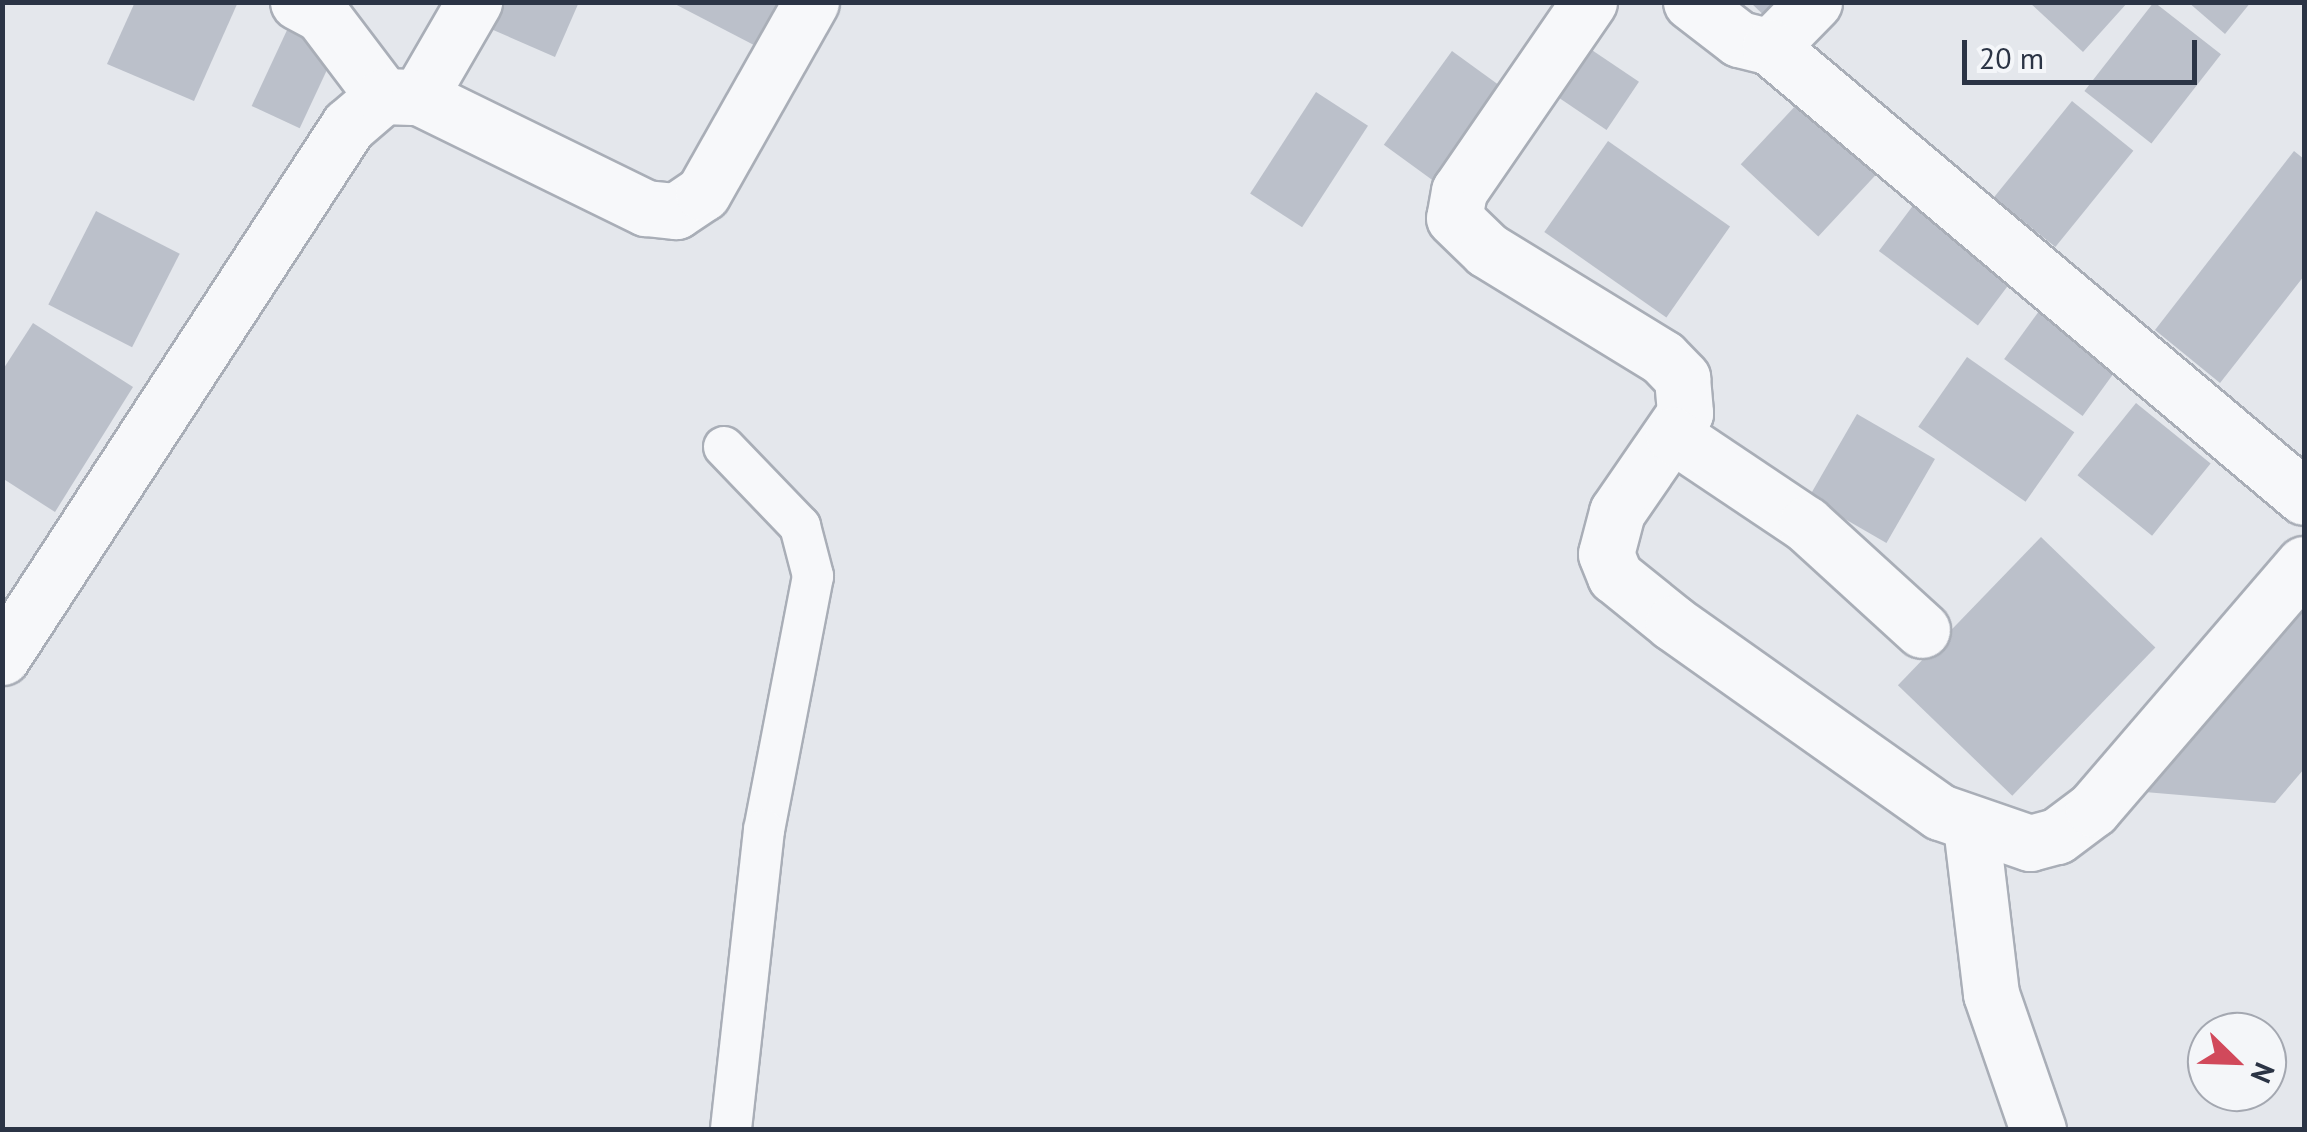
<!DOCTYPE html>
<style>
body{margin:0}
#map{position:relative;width:2307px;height:1132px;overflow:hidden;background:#e4e7ec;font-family:"PT Sans",sans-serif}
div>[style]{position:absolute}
.building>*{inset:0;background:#bbc0ca;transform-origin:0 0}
.roads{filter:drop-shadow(2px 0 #a9aeb7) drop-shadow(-2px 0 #a9aeb7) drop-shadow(0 2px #a9aeb7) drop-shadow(0 -2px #a9aeb7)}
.service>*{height:40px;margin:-20px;padding:0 20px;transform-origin:20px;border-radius:20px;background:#f7f8fa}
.minor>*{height:55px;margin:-27.5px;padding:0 27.5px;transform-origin:27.5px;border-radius:27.5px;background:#f7f8fa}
span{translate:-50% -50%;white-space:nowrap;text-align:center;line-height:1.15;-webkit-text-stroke:8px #f4f6f9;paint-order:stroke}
.frame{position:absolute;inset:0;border:5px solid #2b3445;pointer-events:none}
.north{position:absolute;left:2187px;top:1012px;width:100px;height:100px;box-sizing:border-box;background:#f4f6f9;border:2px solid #a4a8b1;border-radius:50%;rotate:113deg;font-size:28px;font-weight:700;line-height:40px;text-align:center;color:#2b3445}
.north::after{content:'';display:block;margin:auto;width:35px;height:45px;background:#d1495b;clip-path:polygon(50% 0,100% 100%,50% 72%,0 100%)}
.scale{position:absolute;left:1962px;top:40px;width:235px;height:45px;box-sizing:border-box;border:5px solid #2b3445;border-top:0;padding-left:12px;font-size:30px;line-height:35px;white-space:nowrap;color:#2b3445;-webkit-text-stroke:8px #f4f6f9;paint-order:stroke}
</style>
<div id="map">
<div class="building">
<div style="clip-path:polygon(135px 2px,238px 2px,194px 101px,107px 64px)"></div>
<div style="clip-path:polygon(494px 2px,579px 2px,555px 57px,484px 26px)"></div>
<div style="clip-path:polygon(671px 2px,801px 2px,773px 55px)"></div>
<div style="clip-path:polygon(1750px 2px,1799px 2px,1776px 27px)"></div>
<div style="clip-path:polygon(2029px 2px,2128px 2px,2083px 52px)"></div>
<div style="left:2154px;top:2px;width:85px;height:113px;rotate:38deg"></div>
<div style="clip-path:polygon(2188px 2px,2251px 2px,2225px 34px)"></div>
<div style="left:288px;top:28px;width:53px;height:86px;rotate:25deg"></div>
<div style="left:1571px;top:36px;width:82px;height:58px;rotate:34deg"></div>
<div style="left:1452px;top:51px;width:77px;height:116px;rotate:36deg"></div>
<div style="left:1811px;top:89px;width:106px;height:103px;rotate:43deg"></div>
<div style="left:1316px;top:92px;width:62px;height:121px;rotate:33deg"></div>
<div style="left:2072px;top:101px;width:79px;height:124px;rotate:39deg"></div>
<div style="left:1608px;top:141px;width:149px;height:111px;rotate:35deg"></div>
<div style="clip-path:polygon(2294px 151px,2304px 159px,2304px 276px,2220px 383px,2155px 330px)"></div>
<div style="left:1924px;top:191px;width:124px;height:75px;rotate:37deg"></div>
<div style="left:96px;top:211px;width:94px;height:105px;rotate:27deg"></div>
<div style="left:2050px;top:296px;width:97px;height:78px;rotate:36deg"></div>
<div style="clip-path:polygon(33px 323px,133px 387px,55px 512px,2px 478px,2px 371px)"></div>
<div style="left:1967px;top:357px;width:131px;height:85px;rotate:35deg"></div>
<div style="left:2136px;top:403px;width:96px;height:93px;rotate:39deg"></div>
<div style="left:1857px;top:414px;width:90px;height:97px;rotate:30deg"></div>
<div style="left:2041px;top:537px;width:159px;height:206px;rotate:44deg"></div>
<div style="clip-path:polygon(2304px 568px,2304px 769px,2275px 803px,2121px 790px)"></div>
</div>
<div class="roads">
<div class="service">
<div style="left:724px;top:447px;width:110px;rotate:46.1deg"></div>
<div style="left:800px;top:526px;width:52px;rotate:75.4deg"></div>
<div style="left:813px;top:576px;width:259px;rotate:100.9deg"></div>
<div style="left:764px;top:830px;width:302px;rotate:96.3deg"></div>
</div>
<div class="minor">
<div style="left:298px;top:2px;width:26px;rotate:28deg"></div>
<div style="left:321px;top:14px;width:103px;rotate:52.9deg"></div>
<div style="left:1589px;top:2px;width:229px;rotate:124.5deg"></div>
<div style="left:1459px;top:191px;width:27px;rotate:100deg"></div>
<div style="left:1454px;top:218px;width:46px;rotate:44.1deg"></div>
<div style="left:1487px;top:250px;width:206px;rotate:31.5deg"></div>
<div style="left:1663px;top:358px;width:28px;rotate:46deg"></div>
<div style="left:1682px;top:378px;width:35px;rotate:85deg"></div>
<div style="left:1685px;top:413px;width:120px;rotate:124.5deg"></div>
<div style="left:1617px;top:512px;width:43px;rotate:104.7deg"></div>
<div style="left:1606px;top:554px;width:24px;rotate:68deg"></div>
<div style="left:1615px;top:576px;width:75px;rotate:39deg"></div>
<div style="left:1673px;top:623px;width:327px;rotate:35.3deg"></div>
<div style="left:1940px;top:812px;width:95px;rotate:19deg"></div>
<div style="left:2030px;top:843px;width:28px;rotate:-15deg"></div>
<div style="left:2057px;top:836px;width:45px;rotate:-36.9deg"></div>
<div style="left:2093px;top:809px;width:323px;rotate:-49.3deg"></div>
<div style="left:1691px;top:2px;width:61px;rotate:37.6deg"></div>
<div style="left:1739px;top:39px;width:32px;rotate:14deg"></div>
<div style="left:1770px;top:47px;width:63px;rotate:-45.6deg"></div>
<div style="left:1770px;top:47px;width:698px;rotate:40.12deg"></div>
<div style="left:419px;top:97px;width:110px;rotate:-59.9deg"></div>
<div style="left:1673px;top:435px;width:160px;rotate:33.8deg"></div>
<div style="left:1806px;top:524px;width:157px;rotate:42.4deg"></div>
<div style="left:2px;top:657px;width:634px;rotate:-56.91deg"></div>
<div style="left:348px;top:126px;width:46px;rotate:-40.6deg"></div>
<div style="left:383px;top:96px;width:36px;rotate:2deg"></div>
<div style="left:419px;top:97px;width:253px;rotate:26.1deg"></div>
<div style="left:646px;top:208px;width:30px;rotate:6deg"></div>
<div style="left:676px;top:211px;width:32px;rotate:-34deg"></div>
<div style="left:703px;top:193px;width:219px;rotate:-60.5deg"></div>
<div style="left:1971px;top:826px;width:169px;rotate:83.2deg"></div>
<div style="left:1991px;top:994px;width:144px;rotate:70.9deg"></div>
</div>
</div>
<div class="frame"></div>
<div class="north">N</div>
<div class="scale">20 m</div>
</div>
